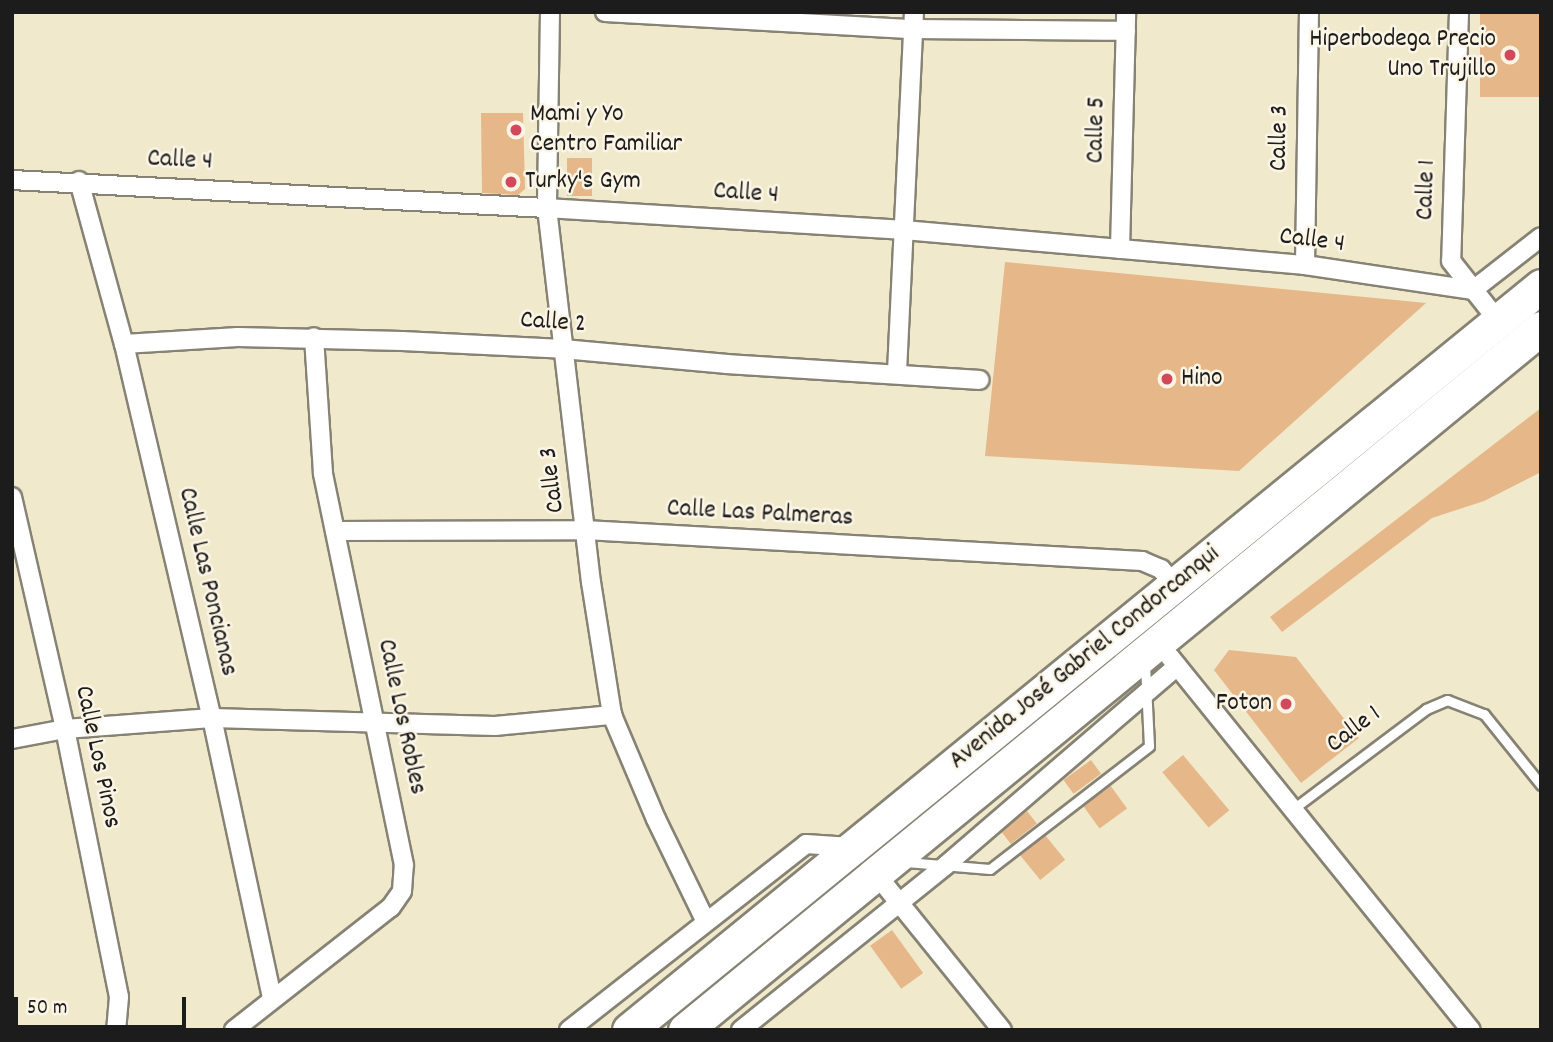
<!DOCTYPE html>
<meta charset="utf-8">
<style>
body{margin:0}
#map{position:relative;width:1553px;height:1042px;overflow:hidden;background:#f0e9cc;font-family:Dekko,sans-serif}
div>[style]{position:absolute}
.building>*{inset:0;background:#e6b789;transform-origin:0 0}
.roads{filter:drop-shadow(2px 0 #868274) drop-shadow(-2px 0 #868274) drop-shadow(0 2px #868274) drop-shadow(0 -2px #868274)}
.lane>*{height:9px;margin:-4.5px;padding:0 4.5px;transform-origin:4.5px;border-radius:4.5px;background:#fff}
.street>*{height:18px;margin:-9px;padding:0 9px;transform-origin:9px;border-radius:9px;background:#fff}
.highway>*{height:33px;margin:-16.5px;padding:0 16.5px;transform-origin:16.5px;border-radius:16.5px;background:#fff}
.dots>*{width:19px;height:19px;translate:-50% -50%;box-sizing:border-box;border:4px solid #fcf5e5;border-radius:50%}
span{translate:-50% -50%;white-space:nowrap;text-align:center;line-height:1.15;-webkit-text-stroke:5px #fcf5e5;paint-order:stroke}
.poi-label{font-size:26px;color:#1c1c1c}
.right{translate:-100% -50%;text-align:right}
.left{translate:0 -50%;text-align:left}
.street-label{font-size:26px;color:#1c1c1c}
.frame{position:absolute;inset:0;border:14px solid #1c1c1c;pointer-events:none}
.scale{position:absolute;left:14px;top:997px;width:172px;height:32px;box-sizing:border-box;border:4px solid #1c1c1c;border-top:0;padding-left:9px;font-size:21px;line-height:24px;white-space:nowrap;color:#1c1c1c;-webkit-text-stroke:5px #fcf5e5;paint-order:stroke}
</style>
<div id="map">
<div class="building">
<div style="left:1480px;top:12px;width:61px;height:85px"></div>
<div style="clip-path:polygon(481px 113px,523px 113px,525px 189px,518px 195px,482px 193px)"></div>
<div style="left:567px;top:158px;width:25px;height:38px"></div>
<div style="clip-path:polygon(1005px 262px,1426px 303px,1239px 471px,985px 456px)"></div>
<div style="clip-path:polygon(1541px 408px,1541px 472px,1484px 501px,1432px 518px,1282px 632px,1270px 617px)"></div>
<div style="clip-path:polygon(1229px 650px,1296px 657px,1359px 738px,1301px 783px,1214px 670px)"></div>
<div style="left:1183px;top:755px;width:72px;height:27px;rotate:50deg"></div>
<div style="left:1091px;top:760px;width:17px;height:34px;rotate:54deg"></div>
<div style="left:1110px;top:785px;width:29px;height:34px;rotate:54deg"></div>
<div style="left:1027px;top:811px;width:16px;height:33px;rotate:52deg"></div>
<div style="left:1045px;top:835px;width:32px;height:32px;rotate:51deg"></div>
<div style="left:892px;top:930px;width:53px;height:27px;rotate:54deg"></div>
</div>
<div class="roads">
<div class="lane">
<div style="left:1293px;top:809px;width:166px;rotate:-36.9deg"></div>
<div style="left:1426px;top:709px;width:23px;rotate:-23deg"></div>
<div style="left:1447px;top:700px;width:40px;rotate:21deg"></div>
<div style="left:1484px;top:714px;width:91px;rotate:51.2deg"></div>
<div style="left:906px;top:862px;width:84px;rotate:4.8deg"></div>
<div style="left:990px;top:869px;width:201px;rotate:-37.7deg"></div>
<div style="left:1149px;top:746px;width:82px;rotate:-92.8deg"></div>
</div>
<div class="street">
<div style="left:550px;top:12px;width:196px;rotate:90.9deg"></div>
<div style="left:547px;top:208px;width:377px;rotate:83.3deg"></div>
<div style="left:591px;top:582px;width:135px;rotate:81deg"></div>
<div style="left:612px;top:715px;width:113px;rotate:67.1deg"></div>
<div style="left:656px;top:819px;width:112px;rotate:64.1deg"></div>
<div style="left:605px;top:12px;width:308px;rotate:3.2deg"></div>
<div style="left:913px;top:29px;width:213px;rotate:0.5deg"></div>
<div style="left:1459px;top:12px;width:249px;rotate:91.8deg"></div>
<div style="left:1451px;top:261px;width:84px;rotate:51.8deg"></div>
<div style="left:12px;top:180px;width:536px;rotate:3deg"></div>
<div style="left:547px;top:208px;width:358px;rotate:3.5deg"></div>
<div style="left:904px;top:230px;width:403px;rotate:5deg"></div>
<div style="left:1305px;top:265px;width:170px;rotate:8.5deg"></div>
<div style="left:1473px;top:290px;width:86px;rotate:-37.9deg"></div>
<div style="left:79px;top:181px;width:169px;rotate:74.6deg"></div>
<div style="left:124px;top:344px;width:384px;rotate:76.8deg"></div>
<div style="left:212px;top:718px;width:286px;rotate:77.9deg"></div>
<div style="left:1120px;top:249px;width:237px;rotate:-88.5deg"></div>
<div style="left:1305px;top:265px;width:253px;rotate:-89.1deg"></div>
<div style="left:124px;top:344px;width:114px;rotate:-3.5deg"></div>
<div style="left:238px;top:337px;width:164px;rotate:1.4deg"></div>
<div style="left:402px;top:341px;width:161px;rotate:2.8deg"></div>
<div style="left:563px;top:349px;width:165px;rotate:5.2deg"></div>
<div style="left:727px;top:364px;width:253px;rotate:3.6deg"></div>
<div style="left:897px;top:372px;width:360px;rotate:-87.3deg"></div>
<div style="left:12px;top:497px;width:238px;rotate:77.1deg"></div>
<div style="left:65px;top:729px;width:273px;rotate:78.6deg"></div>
<div style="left:119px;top:997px;width:33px;rotate:95deg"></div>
<div style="left:335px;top:531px;width:250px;rotate:-0.2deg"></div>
<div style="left:585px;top:530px;width:558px;rotate:3.19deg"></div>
<div style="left:1142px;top:561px;width:21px;rotate:23deg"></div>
<div style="left:1161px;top:569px;width:19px;rotate:51deg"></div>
<div style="left:1170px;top:657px;width:479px;rotate:51.1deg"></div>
<div style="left:12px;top:739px;width:54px;rotate:-10.7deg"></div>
<div style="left:65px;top:729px;width:147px;rotate:-4.3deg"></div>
<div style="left:212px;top:718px;width:283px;rotate:1.6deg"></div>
<div style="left:495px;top:726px;width:118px;rotate:-5.4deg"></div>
<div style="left:872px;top:869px;width:207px;rotate:51.1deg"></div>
<div style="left:234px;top:1030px;width:199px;rotate:-38.1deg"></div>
<div style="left:391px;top:907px;width:19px;rotate:-55deg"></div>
<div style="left:402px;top:891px;width:26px;rotate:-86deg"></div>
<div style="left:404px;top:865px;width:400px;rotate:-101.7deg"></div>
<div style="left:323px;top:473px;width:136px;rotate:-93.8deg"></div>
<div style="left:569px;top:1030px;width:301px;rotate:-38.1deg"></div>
<div style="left:806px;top:844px;width:45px;rotate:3.8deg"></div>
<div style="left:741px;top:1030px;width:263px;rotate:-38.8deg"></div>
<div style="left:946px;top:865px;width:305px;rotate:-40.7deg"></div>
</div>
<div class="highway">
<div style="left:629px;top:1030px;width:1177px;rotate:-39.21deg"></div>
<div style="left:685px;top:1030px;width:1107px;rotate:-39.35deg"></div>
</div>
</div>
<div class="dots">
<div style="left:1510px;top:55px;background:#d1495b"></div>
<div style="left:516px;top:130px;background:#d1495b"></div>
<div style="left:511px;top:182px;background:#d1495b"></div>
<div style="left:1167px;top:379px;background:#d1495b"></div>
<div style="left:1286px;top:704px;background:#d1495b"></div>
</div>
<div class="poi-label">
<span class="right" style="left:1496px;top:55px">Hiperbodega Precio<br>Uno Trujillo</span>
<span class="left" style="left:530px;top:130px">Mami y Yo<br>Centro Familiar</span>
<span class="left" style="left:525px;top:182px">Turky's Gym</span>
<span class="left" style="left:1181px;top:379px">Hino</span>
<span class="right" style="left:1272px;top:704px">Foton</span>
</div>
<div class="street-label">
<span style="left:1097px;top:130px;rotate:-89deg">Calle 5</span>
<span style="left:1280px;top:138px;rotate:-89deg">Calle 3</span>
<span style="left:180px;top:161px;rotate:3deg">Calle 4</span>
<span style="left:1427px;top:190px;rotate:-88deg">Calle 1</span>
<span style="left:746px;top:194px;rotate:4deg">Calle 4</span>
<span style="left:1312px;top:241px;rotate:7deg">Calle 4</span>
<span style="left:553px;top:323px;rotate:4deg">Calle 2</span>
<span style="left:553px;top:480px;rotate:-97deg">Calle 3</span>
<span style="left:760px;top:514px;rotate:3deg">Calle Las Palmeras</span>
<span style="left:207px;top:582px;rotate:77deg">Calle Las Poncianas</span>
<span style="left:1085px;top:658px;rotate:-39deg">Avenida José Gabriel Condorcanqui</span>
<span style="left:401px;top:717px;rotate:78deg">Calle Los Robles</span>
<span style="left:1354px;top:730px;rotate:-37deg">Calle 1</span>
<span style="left:97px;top:757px;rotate:78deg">Calle Los Pinos</span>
</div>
<div class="frame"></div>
<div class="scale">50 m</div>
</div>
